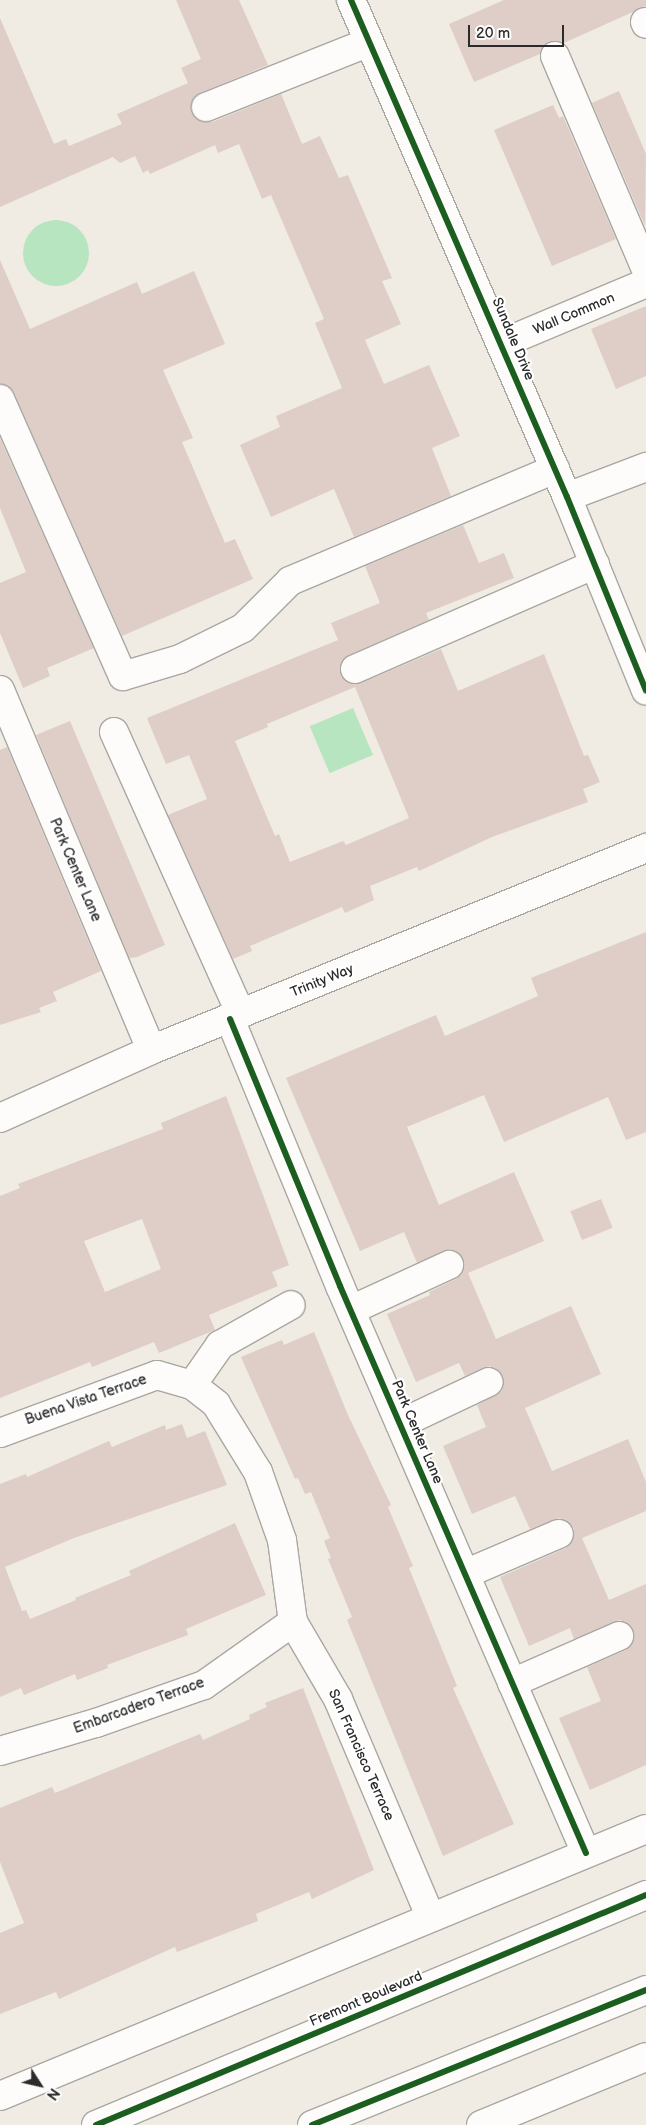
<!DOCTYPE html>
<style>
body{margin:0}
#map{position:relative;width:646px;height:2125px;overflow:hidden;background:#f0ece3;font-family:"Balsamiq Sans",sans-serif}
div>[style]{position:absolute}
.green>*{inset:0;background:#b7e5bf;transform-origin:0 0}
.round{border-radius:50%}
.building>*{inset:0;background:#decec7;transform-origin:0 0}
.roads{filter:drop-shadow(1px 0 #a9a7a2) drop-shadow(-1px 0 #a9a7a2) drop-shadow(0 1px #a9a7a2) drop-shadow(0 -1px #a9a7a2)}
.minor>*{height:28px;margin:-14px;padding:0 14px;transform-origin:14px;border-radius:14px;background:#fdfcfb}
.major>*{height:28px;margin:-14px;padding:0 14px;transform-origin:14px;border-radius:14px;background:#fdfcfb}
.cycleway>*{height:6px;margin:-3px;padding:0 3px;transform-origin:3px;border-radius:3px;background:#1b5e20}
span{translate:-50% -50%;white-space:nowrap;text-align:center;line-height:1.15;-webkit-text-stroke:4.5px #fff;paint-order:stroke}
.street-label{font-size:14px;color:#2b2b2b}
.north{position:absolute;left:15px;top:2060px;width:50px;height:50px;-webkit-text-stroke:4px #fff;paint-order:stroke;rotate:125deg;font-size:14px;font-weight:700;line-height:20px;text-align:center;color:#2b2b2b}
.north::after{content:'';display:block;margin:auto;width:18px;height:22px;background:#2b2b2b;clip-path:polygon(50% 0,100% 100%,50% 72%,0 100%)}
.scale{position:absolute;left:468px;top:25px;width:96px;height:22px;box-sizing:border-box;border:2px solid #2b2b2b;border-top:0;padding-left:6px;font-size:15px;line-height:18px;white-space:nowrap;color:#2b2b2b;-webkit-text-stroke:4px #fff;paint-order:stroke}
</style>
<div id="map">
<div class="green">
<div class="round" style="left:23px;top:220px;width:66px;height:66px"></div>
<div style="left:353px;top:708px;width:51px;height:47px;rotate:67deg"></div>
</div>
<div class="building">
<div style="clip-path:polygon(176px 0,239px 0,268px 65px,200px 93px,191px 105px,196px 119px,212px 122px,281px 94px,302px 144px,320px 136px,339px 178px,348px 175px,392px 278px,382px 281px,401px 324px,365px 340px,384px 384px,429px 365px,460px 436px,432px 448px,451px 496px,354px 537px,334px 489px,271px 517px,240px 445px,280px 427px,276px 416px,342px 388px,315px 323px,324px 319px,271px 195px,262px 199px,239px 144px,218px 153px,215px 145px,150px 174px,148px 170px,143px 173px,135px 156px,120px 163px,113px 157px,0 207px,0 18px,54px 144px,66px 139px,69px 146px,122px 124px,117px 114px,188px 83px,181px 68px,201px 59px)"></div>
<div style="clip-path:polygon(504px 0,646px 0,646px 6px,564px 43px,548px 42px,540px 54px,474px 82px,449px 24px)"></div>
<div style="clip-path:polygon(619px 91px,646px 154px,645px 226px,592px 103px)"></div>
<div style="clip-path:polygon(553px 105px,559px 118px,563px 116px,616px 239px,552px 266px,494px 130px)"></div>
<div style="clip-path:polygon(0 260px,30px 329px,137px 282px,142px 294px,194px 271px,225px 344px,163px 370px,193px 438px,182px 442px,225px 543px,235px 539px,253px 579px,122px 636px,14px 393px,9px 386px,0 384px)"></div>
<div style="clip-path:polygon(646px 306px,646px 376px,616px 389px,591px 329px)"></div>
<div style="clip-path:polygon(0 438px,94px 648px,47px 668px,50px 676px,23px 688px,0 633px,0 583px,26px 572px,0 508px)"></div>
<div style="clip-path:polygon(evenodd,463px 525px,479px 563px,504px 553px,514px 578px,426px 613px,429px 620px,349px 655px,340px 667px,341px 676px,353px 684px,361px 683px,441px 649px,458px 691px,544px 654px,584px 756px,588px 755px,600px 782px,583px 789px,588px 802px,492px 837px,419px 871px,417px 867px,370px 886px,374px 900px,345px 913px,342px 907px,250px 946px,252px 951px,233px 959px,168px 815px,207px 799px,189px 755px,166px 764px,147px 718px,338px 640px,331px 623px,380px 603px,365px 566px,463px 525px,355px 687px,409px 818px,346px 845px,343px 841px,290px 862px,279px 834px,275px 836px,235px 741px,268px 727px,267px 724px,355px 687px)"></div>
<div style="clip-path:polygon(70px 721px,165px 945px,137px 957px,129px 958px,36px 735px)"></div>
<div style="clip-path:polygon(7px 747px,101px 971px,53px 992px,57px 1001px,39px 1008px,41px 1012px,0 1025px,0 750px)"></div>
<div style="clip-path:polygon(646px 932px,646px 1132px,626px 1140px,608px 1097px,504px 1142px,484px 1095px,407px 1127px,439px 1205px,514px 1172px,544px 1241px,468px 1273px,496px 1339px,571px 1306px,601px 1374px,525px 1408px,552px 1471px,628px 1439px,646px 1482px,646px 1511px,582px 1538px,609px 1600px,646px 1584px,646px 1765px,590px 1790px,559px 1718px,601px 1701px,587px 1667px,626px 1650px,634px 1638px,633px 1630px,620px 1620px,574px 1639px,570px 1628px,529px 1646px,500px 1577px,566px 1548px,574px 1536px,574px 1528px,560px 1518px,530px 1529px,515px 1496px,472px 1514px,443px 1446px,486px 1427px,477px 1405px,502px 1391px,503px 1376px,490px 1366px,465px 1376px,459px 1363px,416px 1382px,387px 1314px,430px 1295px,429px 1292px,456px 1279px,462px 1274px,463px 1259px,450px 1249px,417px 1263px,404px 1232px,360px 1251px,286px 1078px,436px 1015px,445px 1036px,538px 996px,531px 978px)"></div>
<div style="clip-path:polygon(evenodd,226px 1096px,289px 1265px,272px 1272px,278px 1286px,209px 1315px,215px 1330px,159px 1353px,154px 1342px,92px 1367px,90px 1362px,0 1398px,0 1196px,20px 1188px,18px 1184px,163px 1129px,161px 1123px,226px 1096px,142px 1219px,161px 1269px,105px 1292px,84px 1241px,142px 1219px)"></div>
<div style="left:601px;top:1199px;width:31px;height:33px;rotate:68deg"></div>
<div style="clip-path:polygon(314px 1332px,348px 1415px,391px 1505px,388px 1507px,413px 1566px,409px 1568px,457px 1686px,453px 1688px,514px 1824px,443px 1856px,347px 1620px,352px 1617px,328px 1559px,331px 1558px,324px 1541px,330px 1538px,311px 1492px,305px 1494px,298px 1478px,295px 1479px,241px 1357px,282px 1340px,284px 1345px)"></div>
<div style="clip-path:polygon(182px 1424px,187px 1438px,205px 1431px,227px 1485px,74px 1538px,5px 1567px,22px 1611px,26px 1610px,30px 1619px,76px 1600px,75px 1598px,131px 1575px,129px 1571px,235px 1523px,266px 1595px,186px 1629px,188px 1635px,107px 1665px,108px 1668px,77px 1680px,75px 1674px,24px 1695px,21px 1688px,0 1697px,0 1484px,26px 1474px,27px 1477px,109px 1441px,112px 1447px,165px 1425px,166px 1430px)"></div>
<div style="clip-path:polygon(303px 1688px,374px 1870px,312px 1899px,309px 1892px,256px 1914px,258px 1921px,177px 1952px,175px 1947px,59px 1999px,56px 1992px,0 2014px,0 1933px,24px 1923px,0 1862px,0 1808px,52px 1787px,55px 1793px,200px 1734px,203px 1740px,250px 1719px,249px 1715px,267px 1707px,265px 1703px)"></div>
</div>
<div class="roads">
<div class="minor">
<div style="left:351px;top:0;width:542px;rotate:66.51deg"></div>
<div style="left:567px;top:497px;width:209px;rotate:67.8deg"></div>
<div style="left:645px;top:22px;width:2px;rotate:63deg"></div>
<div style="left:555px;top:56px;width:232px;rotate:66.9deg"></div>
<div style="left:206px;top:107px;width:175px;rotate:-21.7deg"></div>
<div style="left:501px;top:344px;width:157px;rotate:-22.8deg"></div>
<div style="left:0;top:399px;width:303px;rotate:66.1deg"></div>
<div style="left:123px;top:676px;width:59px;rotate:-16.6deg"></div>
<div style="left:180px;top:659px;width:70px;rotate:-26.2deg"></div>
<div style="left:243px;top:628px;width:66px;rotate:-45deg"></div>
<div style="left:290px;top:581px;width:288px;rotate:-22.9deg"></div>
<div style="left:567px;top:497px;width:85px;rotate:-20.8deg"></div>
<div style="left:355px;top:669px;width:262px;rotate:-23.6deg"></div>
<div style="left:0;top:690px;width:390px;rotate:67.2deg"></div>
<div style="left:114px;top:732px;width:309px;rotate:65.8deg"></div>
<div style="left:230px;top:1019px;width:289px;rotate:67.6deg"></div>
<div style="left:340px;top:1286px;width:618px;rotate:66.55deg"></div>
<div style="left:0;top:1118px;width:166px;rotate:-24.2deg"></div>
<div style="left:151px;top:1050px;width:535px;rotate:-22.2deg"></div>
<div style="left:351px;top:1310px;width:108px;rotate:-24.7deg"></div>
<div style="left:192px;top:1385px;width:31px;rotate:38deg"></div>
<div style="left:216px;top:1404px;width:80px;rotate:58.3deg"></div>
<div style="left:258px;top:1472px;width:72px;rotate:70.6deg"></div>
<div style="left:282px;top:1540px;width:83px;rotate:82.4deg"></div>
<div style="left:293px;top:1622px;width:89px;rotate:59.7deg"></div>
<div style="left:338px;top:1699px;width:236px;rotate:67deg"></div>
<div style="left:400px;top:1424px;width:98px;rotate:-25.3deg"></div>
<div style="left:0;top:1433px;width:167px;rotate:-20.3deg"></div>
<div style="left:157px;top:1375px;width:36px;rotate:16deg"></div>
<div style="left:192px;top:1385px;width:49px;rotate:-55deg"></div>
<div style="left:220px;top:1345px;width:81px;rotate:-29.4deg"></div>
<div style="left:465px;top:1574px;width:102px;rotate:-23.1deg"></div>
<div style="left:512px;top:1683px;width:117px;rotate:-23.7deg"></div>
<div style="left:0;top:1751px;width:100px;rotate:-16.3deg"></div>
<div style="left:96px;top:1723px;width:114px;rotate:-19.4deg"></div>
<div style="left:204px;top:1685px;width:109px;rotate:-35.3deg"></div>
<div style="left:0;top:2096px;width:699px;rotate:-22.46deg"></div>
<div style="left:481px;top:2125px;width:178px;rotate:-22.4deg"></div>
</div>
<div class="major">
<div style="left:96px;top:2125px;width:596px;rotate:-22.69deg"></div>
<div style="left:312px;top:2125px;width:360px;rotate:-22deg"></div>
</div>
</div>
<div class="cycleway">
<div style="left:351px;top:0;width:542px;rotate:66.51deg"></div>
<div style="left:567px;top:497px;width:209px;rotate:67.8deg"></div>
<div style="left:230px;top:1019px;width:289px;rotate:67.6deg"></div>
<div style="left:340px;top:1286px;width:618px;rotate:66.55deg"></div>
<div style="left:96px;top:2125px;width:596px;rotate:-22.69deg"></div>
<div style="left:312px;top:2125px;width:360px;rotate:-22deg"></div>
</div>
<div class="street-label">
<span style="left:574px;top:314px;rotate:-23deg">Wall Common</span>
<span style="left:513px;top:339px;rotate:67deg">Sundale Drive</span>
<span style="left:75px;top:870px;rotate:67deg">Park Center Lane</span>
<span style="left:322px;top:981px;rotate:-22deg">Trinity Way</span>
<span style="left:86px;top:1400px;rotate:-19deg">Buena Vista Terrace</span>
<span style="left:417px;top:1432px;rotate:67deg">Park Center Lane</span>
<span style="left:139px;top:1706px;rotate:-20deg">Embarcadero Terrace</span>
<span style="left:361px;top:1755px;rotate:66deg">San Francisco Terrace</span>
<span style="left:366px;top:1999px;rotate:-23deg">Fremont Boulevard</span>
</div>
<div class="north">N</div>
<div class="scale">20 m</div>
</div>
